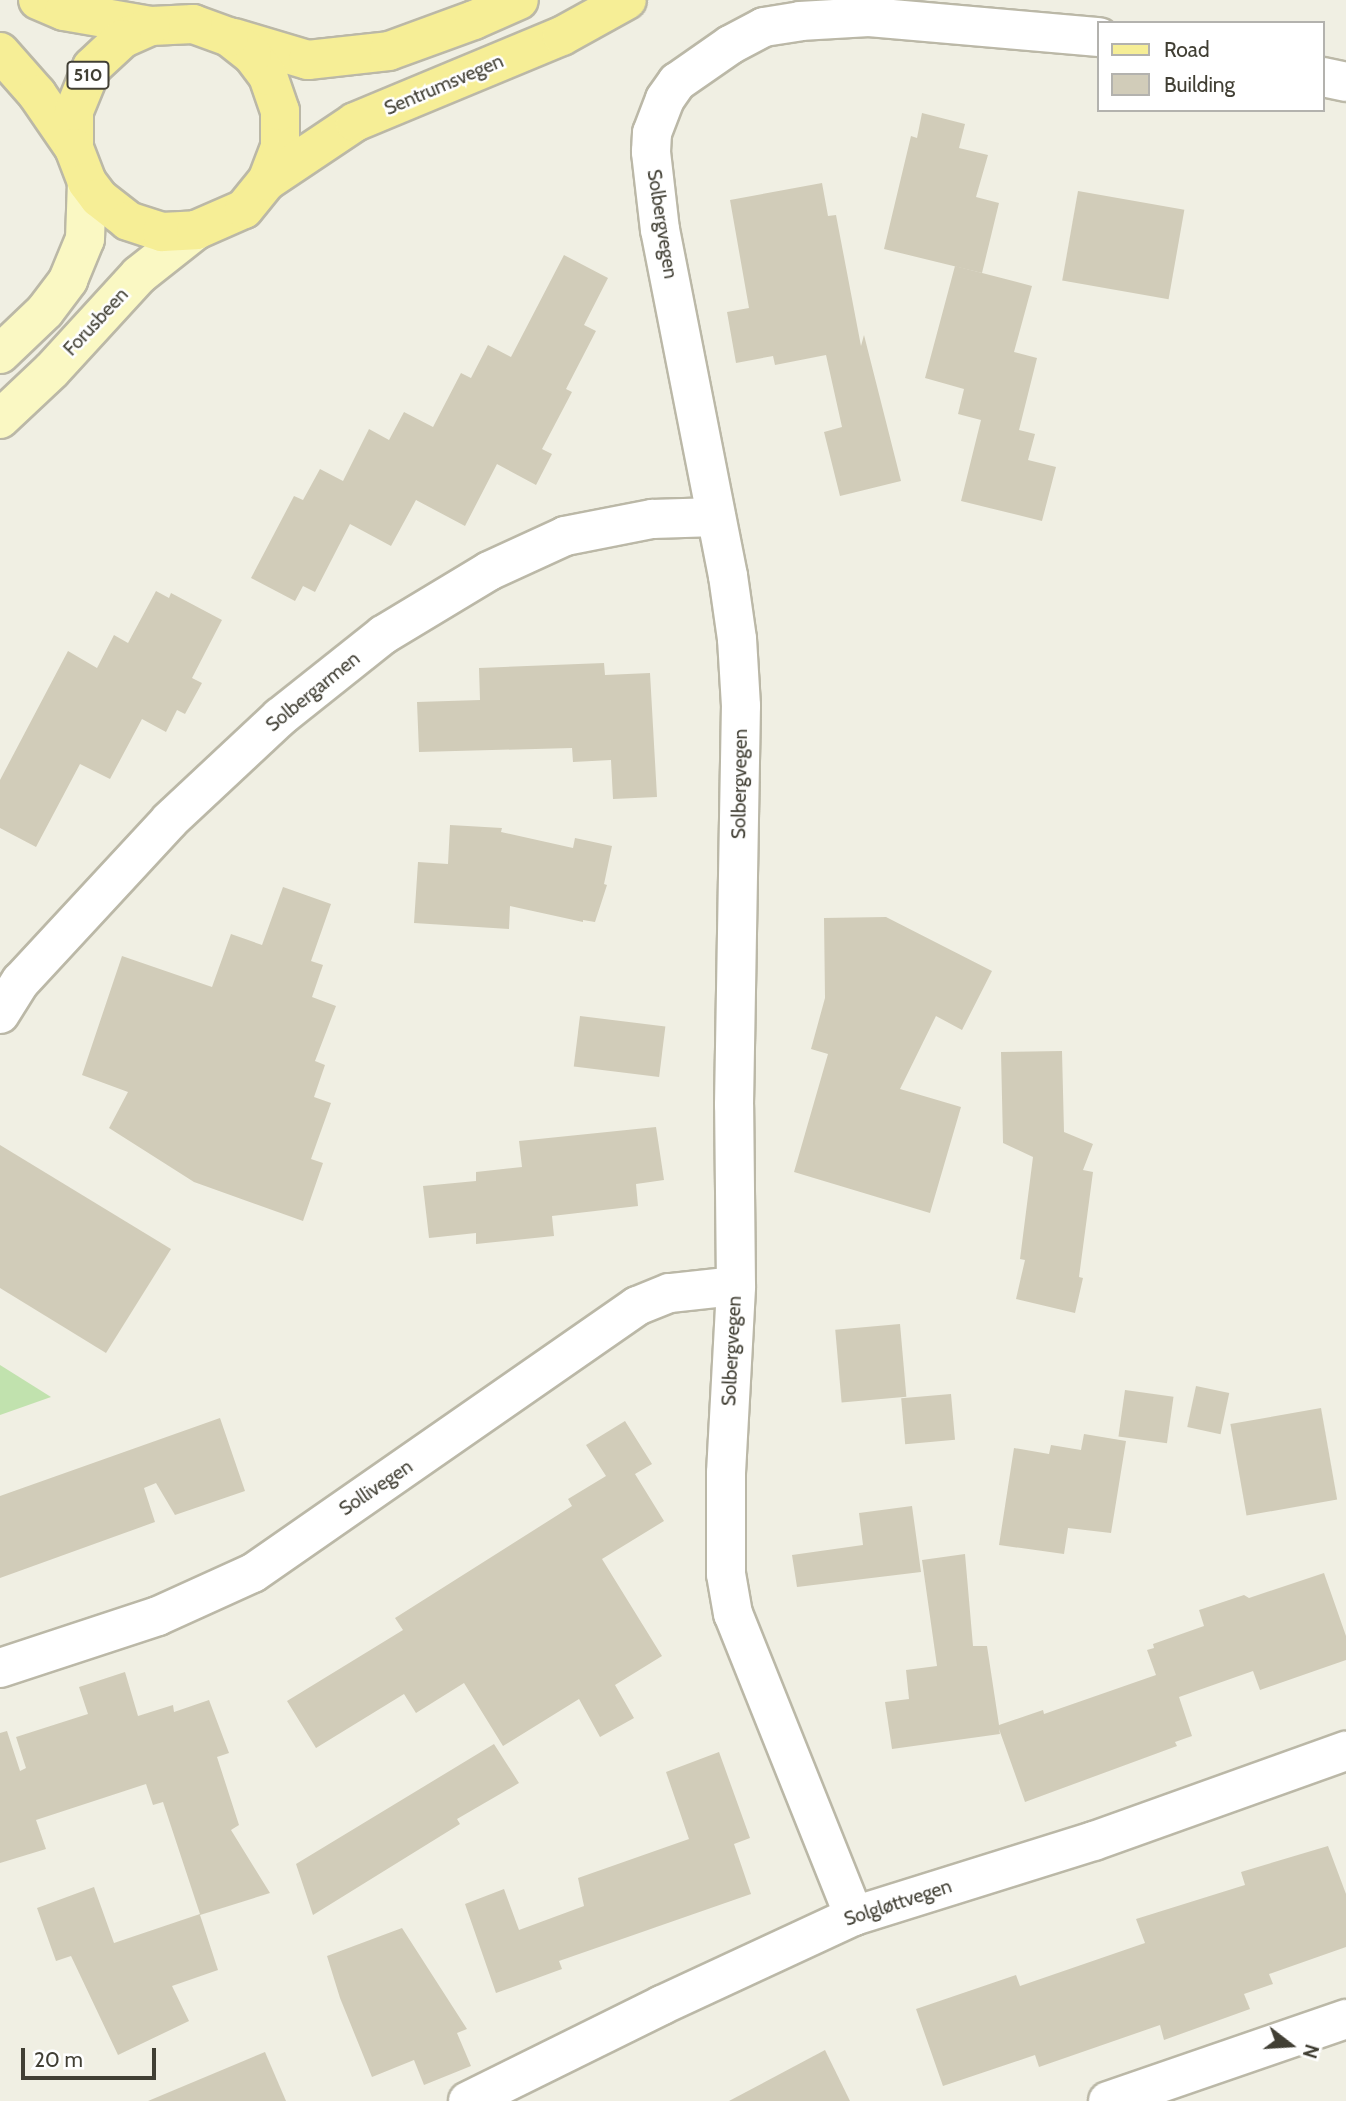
<!DOCTYPE html>
<meta charset="utf-8">
<style>
body{margin:0}
#map{position:relative;width:1346px;height:2101px;overflow:hidden;background:#f0efe3;font-family:Cabin,sans-serif}
div>[style]{position:absolute}
.green>*{inset:0;background:#c1e2ae}
.building>*{inset:0;background:#d1ccb9;transform-origin:0 0}
.roads{filter:drop-shadow(2px 0 #bbb8a7) drop-shadow(-2px 0 #bbb8a7) drop-shadow(0 2px #bbb8a7) drop-shadow(0 -2px #bbb8a7)}
.minor>*{height:38px;margin:-19px;padding:0 19px;transform-origin:19px;border-radius:19px;background:#fff}
.secondary>*{height:38px;margin:-19px;padding:0 19px;transform-origin:19px;border-radius:19px;background:#faf8c3}
.primary>*{height:38px;margin:-19px;padding:0 19px;transform-origin:19px;border-radius:19px;background:#f6ee96}
span{translate:-50% -50%;white-space:nowrap;text-align:center;line-height:1.15;-webkit-text-stroke:5px #fff;paint-order:stroke}
.shield-label span{padding:2px 5px;background:#fff;border:2px solid;border-radius:5px;-webkit-text-stroke-width:0}
.shield-label{font-size:18px;color:#413f34;font-weight:700}
.street-label{font-size:19px;color:#413f34}
.legend{position:absolute;left:1097px;top:21px;width:228px;height:91px;box-sizing:border-box;background:#fff;border:2px solid #b3b2ae;margin:0;padding:9px 12px;list-style:none;font-size:21px;color:#413f34}
.legend li{display:flex;align-items:center;gap:14px;height:35px}
.legend b{width:35px;border:2px solid #b3b2ae}
.north{position:absolute;left:1255px;top:2010px;width:70px;height:70px;-webkit-text-stroke:5px #fff;paint-order:stroke;rotate:107deg;font-size:19px;font-weight:700;line-height:28px;text-align:center;color:#413f34}
.north::after{content:'';display:block;margin:auto;width:24px;height:32px;background:#413f34;clip-path:polygon(50% 0,100% 100%,50% 72%,0 100%)}
.scale{position:absolute;left:21px;top:2048px;width:135px;height:32px;box-sizing:border-box;border:4px solid #413f34;border-top:0;padding-left:9px;font-size:21px;line-height:24px;white-space:nowrap;color:#413f34;-webkit-text-stroke:5px #fff;paint-order:stroke}
</style>
<div id="map">
<div class="green">
<div style="clip-path:polygon(0 1365px,51px 1397px,0 1415px)"></div>
</div>
<div class="building">
<div style="clip-path:polygon(922px 113px,965px 124px,959px 148px,988px 155px,976px 197px,999px 203px,982px 273px,884px 249px,911px 136px,917px 138px)"></div>
<div style="clip-path:polygon(822px 183px,828px 216px,836px 215px,861px 346px,864px 335px,901px 481px,840px 496px,824px 432px,842px 427px,826px 355px,775px 365px,773px 356px,736px 363px,727px 312px,749px 308px,730px 200px)"></div>
<div style="left:1078px;top:191px;width:108px;height:91px;rotate:10deg"></div>
<div style="clip-path:polygon(564px 255px,608px 278px,584px 325px,596px 331px,566px 389px,572px 392px,542px 449px,552px 454px,536px 485px,497px 464px,465px 526px,416px 500px,391px 546px,350px 524px,315px 592px,303px 586px,295px 601px,251px 578px,294px 496px,303px 500px,320px 469px,343px 481px,369px 429px,389px 440px,404px 412px,433px 427px,461px 373px,471px 378px,488px 345px,511px 357px)"></div>
<div style="clip-path:polygon(955px 266px,1032px 286px,1014px 352px,1037px 358px,1019px 430px,1035px 434px,1028px 460px,1056px 467px,1042px 521px,961px 501px,981px 420px,958px 414px,964px 389px,925px 378px)"></div>
<div style="clip-path:polygon(156px 591px,169px 598px,171px 593px,222px 620px,192px 678px,202px 683px,185px 714px,177px 710px,166px 732px,142px 719px,110px 779px,80px 764px,36px 847px,0 828px,0 780px,68px 651px,97px 668px,114px 635px,128px 643px)"></div>
<div style="clip-path:polygon(604px 663px,605px 675px,650px 673px,657px 797px,613px 799px,611px 760px,573px 762px,572px 748px,419px 752px,417px 702px,480px 700px,479px 668px)"></div>
<div style="clip-path:polygon(450px 825px,502px 828px,501px 832px,573px 848px,575px 838px,612px 846px,604px 884px,607px 885px,595px 922px,583px 920px,583px 922px,510px 906px,509px 929px,414px 923px,418px 862px,448px 864px)"></div>
<div style="clip-path:polygon(283px 887px,331px 904px,311px 961px,323px 965px,312px 997px,336px 1006px,315px 1061px,325px 1065px,314px 1097px,331px 1103px,311px 1159px,323px 1163px,303px 1221px,194px 1182px,109px 1128px,128px 1092px,82px 1075px,122px 956px,212px 987px,231px 934px,262px 945px)"></div>
<div style="clip-path:polygon(886px 917px,992px 971px,962px 1030px,936px 1016px,900px 1089px,961px 1107px,930px 1213px,794px 1172px,828px 1054px,811px 1049px,825px 998px,824px 918px)"></div>
<div style="left:580px;top:1016px;width:86px;height:51px;rotate:7deg"></div>
<div style="clip-path:polygon(1062px 1051px,1064px 1132px,1093px 1144px,1083px 1170px,1093px 1172px,1079px 1277px,1083px 1278px,1075px 1313px,1016px 1299px,1025px 1260px,1020px 1259px,1033px 1157px,1003px 1143px,1001px 1052px)"></div>
<div style="clip-path:polygon(656px 1127px,664px 1180px,636px 1184px,638px 1206px,552px 1216px,554px 1236px,476px 1244px,476px 1233px,429px 1238px,423px 1186px,476px 1181px,476px 1172px,522px 1167px,519px 1141px)"></div>
<div style="clip-path:polygon(0 1145px,171px 1249px,106px 1353px,0 1288px)"></div>
<div style="left:900px;top:1324px;width:73px;height:65px;rotate:85deg"></div>
<div style="left:1196px;top:1386px;width:34px;height:42px;rotate:12deg"></div>
<div style="left:1125px;top:1390px;width:49px;height:47px;rotate:8deg"></div>
<div style="left:951px;top:1394px;width:46px;height:50px;rotate:85deg"></div>
<div style="left:1321px;top:1408px;width:93px;height:92px;rotate:80deg"></div>
<div style="clip-path:polygon(220px 1418px,245px 1491px,175px 1515px,156px 1483px,144px 1488px,155px 1522px,0 1578px,0 1496px)"></div>
<div style="clip-path:polygon(625px 1421px,652px 1464px,635px 1474px,664px 1521px,602px 1559px,662px 1656px,615px 1685px,634px 1718px,600px 1737px,579px 1699px,503px 1746px,464px 1683px,416px 1713px,404px 1694px,316px 1748px,287px 1701px,403px 1630px,395px 1618px,572px 1506px,568px 1499px,606px 1476px,586px 1445px)"></div>
<div style="clip-path:polygon(1084px 1434px,1126px 1441px,1111px 1533px,1068px 1528px,1064px 1554px,999px 1545px,1014px 1448px,1049px 1454px,1051px 1445px,1081px 1450px)"></div>
<div style="clip-path:polygon(912px 1506px,921px 1572px,797px 1587px,792px 1555px,863px 1545px,859px 1513px)"></div>
<div style="clip-path:polygon(965px 1554px,973px 1646px,987px 1646px,999px 1725px,1043px 1710px,1044px 1714px,1156px 1675px,1147px 1650px,1154px 1648px,1153px 1644px,1204px 1626px,1199px 1610px,1244px 1595px,1249px 1598px,1324px 1573px,1346px 1636px,1346px 1660px,1260px 1690px,1253px 1671px,1179px 1697px,1192px 1736px,1175px 1742px,1177px 1746px,1025px 1802px,999px 1729px,1000px 1734px,892px 1749px,885px 1702px,909px 1699px,906px 1670px,937px 1666px,922px 1560px)"></div>
<div style="clip-path:polygon(125px 1672px,138px 1716px,173px 1705px,174px 1712px,209px 1700px,229px 1753px,217px 1757px,239px 1825px,231px 1830px,270px 1893px,200px 1915px,218px 1970px,172px 1986px,189px 2021px,118px 2055px,71px 1956px,56px 1961px,37px 1908px,94px 1887px,114px 1943px,200px 1914px,163px 1802px,153px 1805px,146px 1784px,36px 1820px,46px 1849px,0 1863px,0 1733px,7px 1731px,20px 1771px,26px 1768px,16px 1737px,88px 1714px,79px 1687px)"></div>
<div style="clip-path:polygon(494px 1744px,519px 1783px,457px 1819px,460px 1824px,313px 1915px,296px 1864px)"></div>
<div style="clip-path:polygon(719px 1752px,750px 1838px,734px 1844px,751px 1894px,559px 1961px,562px 1969px,496px 1993px,465px 1904px,504px 1889px,519px 1930px,584px 1906px,578px 1878px,689px 1839px,666px 1772px)"></div>
<div style="clip-path:polygon(1328px 1846px,1346px 1894px,1346px 1947px,1269px 1974px,1273px 1984px,1244px 1994px,1250px 2009px,1164px 2040px,1160px 2025px,1039px 2067px,1035px 2055px,943px 2086px,916px 2009px,1016px 1975px,1020px 1986px,1145px 1943px,1136px 1919px,1245px 1885px,1241px 1872px)"></div>
<div style="clip-path:polygon(402px 1928px,467px 2029px,457px 2033px,471px 2066px,424px 2085px,414px 2060px,372px 2077px,340px 1998px,327px 1956px)"></div>
<div style="clip-path:polygon(825px 2050px,850px 2101px,729px 2101px)"></div>
<div style="clip-path:polygon(265px 2052px,286px 2101px,148px 2101px)"></div>
</div>
<div class="roads">
<div class="minor">
<div style="left:1323px;top:77px;width:24px;rotate:12deg"></div>
<div style="left:0;top:1014px;width:39px;rotate:-58deg"></div>
<div style="left:21px;top:981px;width:219px;rotate:-47.2deg"></div>
<div style="left:170px;top:820px;width:151px;rotate:-43.1deg"></div>
<div style="left:280px;top:717px;width:132px;rotate:-38.5deg"></div>
<div style="left:383px;top:635px;width:124px;rotate:-31.1deg"></div>
<div style="left:489px;top:571px;width:84px;rotate:-24.7deg"></div>
<div style="left:565px;top:536px;width:89px;rotate:-11.1deg"></div>
<div style="left:652px;top:519px;width:64px;rotate:-1.8deg"></div>
<div style="left:0;top:1668px;width:166px;rotate:-18.2deg"></div>
<div style="left:158px;top:1616px;width:104px;rotate:-24.4deg"></div>
<div style="left:253px;top:1573px;width:468px;rotate:-34.8deg"></div>
<div style="left:637px;top:1306px;width:35px;rotate:-22deg"></div>
<div style="left:670px;top:1293px;width:66px;rotate:-6.1deg"></div>
<div style="left:854px;top:1916px;width:325px;rotate:-111.8deg"></div>
<div style="left:733px;top:1614px;width:41px;rotate:-99.9deg"></div>
<div style="left:726px;top:1574px;width:101px;rotate:-90deg"></div>
<div style="left:726px;top:1473px;width:187px;rotate:-86.9deg"></div>
<div style="left:736px;top:1286px;width:181px;rotate:-90.6deg"></div>
<div style="left:734px;top:1105px;width:399px;rotate:-89deg"></div>
<div style="left:741px;top:706px;width:67px;rotate:-93.4deg"></div>
<div style="left:737px;top:639px;width:64px;rotate:-98.1deg"></div>
<div style="left:728px;top:576px;width:353px;rotate:-101.1deg"></div>
<div style="left:660px;top:230px;width:79px;rotate:-96.6deg"></div>
<div style="left:651px;top:152px;width:19px;rotate:-87deg"></div>
<div style="left:652px;top:133px;width:36px;rotate:-69deg"></div>
<div style="left:665px;top:99px;width:21px;rotate:-55deg"></div>
<div style="left:677px;top:82px;width:65px;rotate:-34.9deg"></div>
<div style="left:730px;top:45px;width:38px;rotate:-28deg"></div>
<div style="left:764px;top:27px;width:36px;rotate:-9deg"></div>
<div style="left:800px;top:21px;width:69px;rotate:-3.3deg"></div>
<div style="left:869px;top:17px;width:231px;rotate:5deg"></div>
<div style="left:468px;top:2101px;width:216px;rotate:-26.3deg"></div>
<div style="left:662px;top:2005px;width:212px;rotate:-24.9deg"></div>
<div style="left:854px;top:1916px;width:251px;rotate:-17.4deg"></div>
<div style="left:1094px;top:1841px;width:268px;rotate:-19.7deg"></div>
<div style="left:1108px;top:2101px;width:252px;rotate:-19deg"></div>
</div>
<div class="secondary">
<div style="left:0;top:354px;width:62px;rotate:-43.7deg"></div>
<div style="left:45px;top:311px;width:39px;rotate:-53deg"></div>
<div style="left:68px;top:280px;width:44px;rotate:-67.5deg"></div>
<div style="left:85px;top:239px;width:57px;rotate:-88deg"></div>
<div style="left:0;top:419px;width:71px;rotate:-43.3deg"></div>
<div style="left:52px;top:370px;width:129px;rotate:-47.5deg"></div>
<div style="left:139px;top:275px;width:73px;rotate:-38.3deg"></div>
</div>
<div class="primary">
<div style="left:38px;top:0;width:28px;rotate:23deg"></div>
<div style="left:64px;top:11px;width:88px;rotate:9.8deg"></div>
<div style="left:234px;top:38px;width:77px;rotate:16.6deg"></div>
<div style="left:308px;top:60px;width:81px;rotate:-6.3deg"></div>
<div style="left:389px;top:51px;width:90px;rotate:-20deg"></div>
<div style="left:474px;top:20px;width:49px;rotate:-24deg"></div>
<div style="left:0;top:52px;width:56px;rotate:48.6deg"></div>
<div style="left:37px;top:94px;width:65px;rotate:55.6deg"></div>
<div style="left:267px;top:181px;width:36px;rotate:-69deg"></div>
<div style="left:280px;top:147px;width:36px;rotate:-90deg"></div>
<div style="left:280px;top:111px;width:37px;rotate:-109deg"></div>
<div style="left:268px;top:76px;width:26px;rotate:-127deg"></div>
<div style="left:252px;top:55px;width:29px;rotate:-142deg"></div>
<div style="left:229px;top:37px;width:38px;rotate:-160deg"></div>
<div style="left:193px;top:24px;width:42px;rotate:177.3deg"></div>
<div style="left:151px;top:26px;width:32px;rotate:156deg"></div>
<div style="left:122px;top:39px;width:41px;rotate:137deg"></div>
<div style="left:92px;top:67px;width:48px;rotate:112.2deg"></div>
<div style="left:74px;top:111px;width:37px;rotate:90deg"></div>
<div style="left:74px;top:148px;width:36px;rotate:69deg"></div>
<div style="left:87px;top:182px;width:20px;rotate:53deg"></div>
<div style="left:99px;top:198px;width:37px;rotate:38deg"></div>
<div style="left:128px;top:221px;width:36px;rotate:18deg"></div>
<div style="left:162px;top:232px;width:34px;rotate:-3deg"></div>
<div style="left:196px;top:230px;width:52px;rotate:-23.6deg"></div>
<div style="left:244px;top:209px;width:36px;rotate:-51deg"></div>
<div style="left:267px;top:181px;width:106px;rotate:-33.8deg"></div>
<div style="left:355px;top:122px;width:224px;rotate:-22.6deg"></div>
<div style="left:562px;top:36px;width:74px;rotate:-29deg"></div>
</div>
</div>
<div class="shield-label">
<span style="left:88px;top:75px">510</span>
</div>
<div class="street-label">
<span style="left:444px;top:85px;rotate:-23deg">Sentrumsvegen</span>
<span style="left:662px;top:224px;rotate:81deg">Solbergvegen</span>
<span style="left:96px;top:322px;rotate:-47deg">Forusbeen</span>
<span style="left:313px;top:692px;rotate:-39deg">Solbergarmen</span>
<span style="left:740px;top:784px;rotate:-89deg">Solbergvegen</span>
<span style="left:732px;top:1351px;rotate:-87deg">Solbergvegen</span>
<span style="left:376px;top:1488px;rotate:-34deg">Sollivegen</span>
<span style="left:898px;top:1903px;rotate:-18deg">Solgløttvegen</span>
</div>
<ul class="legend">
<li><b style="height:9px;background:#f6ee96"></b>Road</li>
<li><b style="height:19px;background:#d1ccb9"></b>Building</li>
</ul>
<div class="north">N</div>
<div class="scale">20 m</div>
</div>
